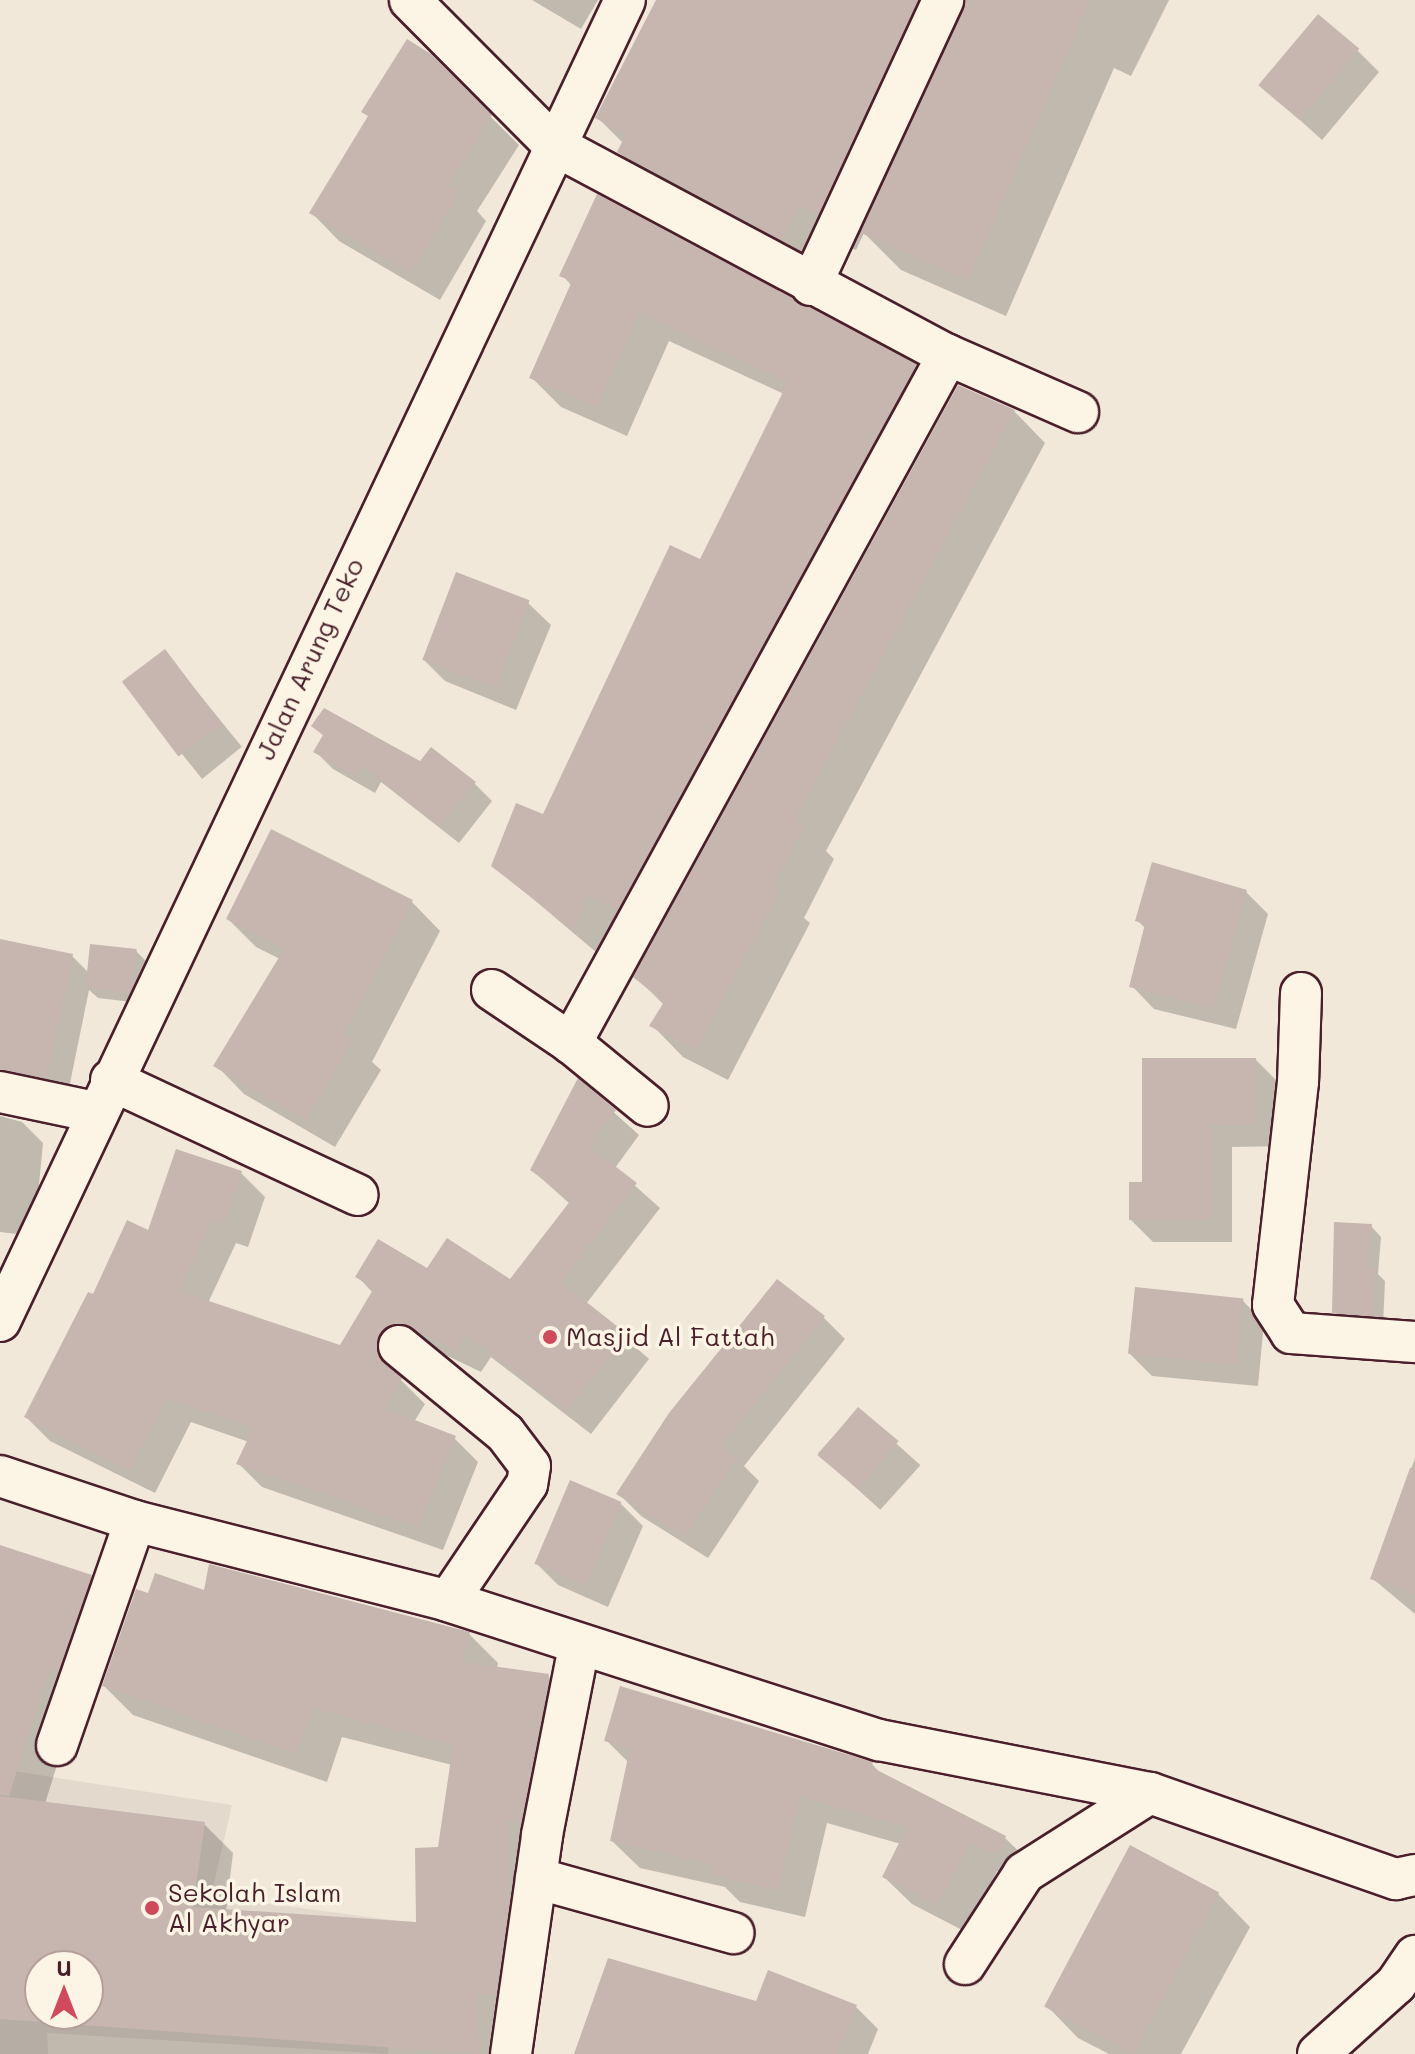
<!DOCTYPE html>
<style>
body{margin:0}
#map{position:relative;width:1415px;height:2054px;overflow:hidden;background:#f1e8da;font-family:Mali,sans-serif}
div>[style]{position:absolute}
.built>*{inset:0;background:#e4d9cd}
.shadow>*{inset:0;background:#0003;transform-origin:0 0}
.building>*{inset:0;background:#c7b6af;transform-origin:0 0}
.roads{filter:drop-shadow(2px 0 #4a1f2b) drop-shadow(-2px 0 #4a1f2b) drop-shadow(0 2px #4a1f2b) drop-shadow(0 -2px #4a1f2b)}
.street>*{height:40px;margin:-20px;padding:0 20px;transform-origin:20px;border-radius:20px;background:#fcf5e5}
.dots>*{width:22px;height:22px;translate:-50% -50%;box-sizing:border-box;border:4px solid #fcf5e5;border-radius:50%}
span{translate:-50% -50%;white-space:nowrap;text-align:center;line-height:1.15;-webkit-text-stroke:7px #fcf5e5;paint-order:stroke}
.street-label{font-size:26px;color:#4a1f2b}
.poi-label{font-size:26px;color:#4a1f2b}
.left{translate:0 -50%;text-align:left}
.north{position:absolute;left:24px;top:1950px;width:80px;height:80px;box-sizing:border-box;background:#fcf5e5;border:2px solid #b59f9b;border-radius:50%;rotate:0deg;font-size:22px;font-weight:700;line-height:32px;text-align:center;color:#4a1f2b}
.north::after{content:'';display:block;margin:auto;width:28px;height:36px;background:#d1495b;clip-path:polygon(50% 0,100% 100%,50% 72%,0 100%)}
</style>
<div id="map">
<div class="built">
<div style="clip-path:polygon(evenodd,0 1769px,232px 1805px,211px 1896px,399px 1921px,388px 2054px,47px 2033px,48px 2054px,0 2054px,0 1769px,40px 1966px,88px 1966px,88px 2014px,40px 2014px,40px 1966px)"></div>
</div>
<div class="shadow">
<div style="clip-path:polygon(532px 0,598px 0,581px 29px)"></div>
<div style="clip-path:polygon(658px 0,1169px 0,1131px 76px,1114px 68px,1006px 316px,901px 270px,864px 233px,856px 250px,837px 242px,819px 276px,657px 190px,619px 152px,623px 143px,597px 117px)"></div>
<div style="clip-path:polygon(1357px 50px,1379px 72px,1322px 140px,1261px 85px)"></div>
<div style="clip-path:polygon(430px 56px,519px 145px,477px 211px,486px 221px,440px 300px,339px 241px,312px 213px)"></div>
<div style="clip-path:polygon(562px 275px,915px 366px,945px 396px,603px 958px,494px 866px,544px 816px,701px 562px,784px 394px,669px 341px,627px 436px,561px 407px,531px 377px,572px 286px)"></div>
<div style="clip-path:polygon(1014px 411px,1045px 443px,826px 851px,834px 859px,804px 918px,810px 923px,728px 1080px,683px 1057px,652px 1025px,664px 1005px,636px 977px)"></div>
<div style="clip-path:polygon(528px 603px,551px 625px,516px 710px,445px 681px,423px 659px)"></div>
<div style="left:165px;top:652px;width:122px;height:51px;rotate:51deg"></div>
<div style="clip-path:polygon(314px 726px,474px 783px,492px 801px,459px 843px,381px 782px,375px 793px,333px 769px,316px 752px,325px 737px)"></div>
<div style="clip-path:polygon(1246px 892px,1268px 914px,1236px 1029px,1154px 1009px,1132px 986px,1146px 929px,1137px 920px)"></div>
<div style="clip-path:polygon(412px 902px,440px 931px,372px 1062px,381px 1070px,335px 1147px,244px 1094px,216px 1065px,280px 959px,256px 947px,228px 919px)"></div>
<div style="clip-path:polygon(0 941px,72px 956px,89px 973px,136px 951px,147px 962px,140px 1003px,98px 998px,89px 990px,67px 1098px,0 1104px)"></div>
<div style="clip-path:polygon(1256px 1060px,1278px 1082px,1279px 1146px,1232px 1147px,1232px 1242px,1153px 1242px,1131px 1220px,1144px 1184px)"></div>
<div style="clip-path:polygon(evenodd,579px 1081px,639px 1135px,615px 1168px,660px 1208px,586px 1304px,649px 1359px,591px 1434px,491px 1357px,481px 1372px,429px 1347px,404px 1356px,400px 1379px,425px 1404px,414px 1422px,454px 1438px,478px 1462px,443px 1550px,262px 1487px,238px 1463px,249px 1442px,191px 1422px,155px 1493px,50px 1441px,26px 1417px,94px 1297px,149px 1233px,241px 1173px,265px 1197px,248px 1247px,236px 1243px,208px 1303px,341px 1347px,373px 1293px,358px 1277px,428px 1271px,511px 1282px,570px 1204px,532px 1170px,579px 1081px,381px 1343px,378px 1364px,376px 1348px,381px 1343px)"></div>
<div style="clip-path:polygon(0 1116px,22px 1122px,43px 1143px,34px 1236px,0 1232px)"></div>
<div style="clip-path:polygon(1371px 1226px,1381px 1237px,1378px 1274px,1385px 1281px,1383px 1326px,1345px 1323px,1334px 1312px)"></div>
<div style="clip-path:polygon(1242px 1300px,1264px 1322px,1258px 1386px,1152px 1376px,1130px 1354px)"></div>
<div style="clip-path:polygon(823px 1317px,845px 1339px,744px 1466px,759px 1481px,708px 1558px,641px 1516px,619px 1494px)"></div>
<div style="left:858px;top:1409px;width:84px;height:60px;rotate:42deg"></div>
<div style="clip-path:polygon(1415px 1458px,1415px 1614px,1372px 1578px)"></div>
<div style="clip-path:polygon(621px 1504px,643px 1526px,608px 1607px,558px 1585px,536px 1563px)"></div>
<div style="clip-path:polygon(evenodd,0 1547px,91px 1576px,120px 1606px,74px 1710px,45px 1804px,204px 1824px,233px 1853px,226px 1911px,418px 1924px,440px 1849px,452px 1765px,342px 1737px,327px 1782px,133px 1715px,104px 1686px,149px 1595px,206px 1593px,469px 1634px,498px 1663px,497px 1669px,548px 1676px,577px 1706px,506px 2054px,0 2054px,0 1547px,40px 1966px,88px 1966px,88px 2014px,40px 2014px,40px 1966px)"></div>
<div style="clip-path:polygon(606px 1740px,872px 1764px,882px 1775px,1005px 1838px,1033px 1865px,1027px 1880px,997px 1871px,966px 1932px,912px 1904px,884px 1877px,901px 1844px,827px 1823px,805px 1917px,740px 1902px,725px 1887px,640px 1868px,612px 1841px,629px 1763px)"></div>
<div style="clip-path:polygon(1218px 1894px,1250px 1927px,1181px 2054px,1109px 2054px,1078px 2038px,1046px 2005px)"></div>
<div style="clip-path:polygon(757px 2003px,856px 2007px,878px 2029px,868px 2054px,576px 2054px)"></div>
</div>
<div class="building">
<div style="clip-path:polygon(656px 0,918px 0,819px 214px,799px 206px,781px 240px,617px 152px,626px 134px,595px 118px)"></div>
<div style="clip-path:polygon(966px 0,1090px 0,968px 280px,861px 233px)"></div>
<div style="left:1318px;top:14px;width:54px;height:93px;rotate:40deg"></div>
<div style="clip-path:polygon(407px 39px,431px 54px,492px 115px,448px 185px,460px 192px,411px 273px,309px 213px,368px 116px,361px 112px)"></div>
<div style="clip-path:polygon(597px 194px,917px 364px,618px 909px,587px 896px,573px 930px,491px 866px,516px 803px,543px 814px,670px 545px,700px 559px,788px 382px,639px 313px,597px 407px,529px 378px,572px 281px,559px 276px)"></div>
<div style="clip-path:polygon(958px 385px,1015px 410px,794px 821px,804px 826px,773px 887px,780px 890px,696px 1050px,649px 1026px,664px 1002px,633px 977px)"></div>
<div style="left:456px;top:572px;width:79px;height:94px;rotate:21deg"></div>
<div style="left:165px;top:649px;width:94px;height:54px;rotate:53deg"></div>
<div style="clip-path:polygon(324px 708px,420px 761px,431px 747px,476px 782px,440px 827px,363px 766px,357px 777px,313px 752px,323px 735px,311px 726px)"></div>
<div style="clip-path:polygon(271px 829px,413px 900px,344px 1034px,353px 1040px,306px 1120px,213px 1066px,284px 949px,226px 919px)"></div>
<div style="clip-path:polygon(1152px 862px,1247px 890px,1214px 1008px,1129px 987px,1145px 924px,1135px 921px)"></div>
<div style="clip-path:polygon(0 939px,73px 954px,47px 1078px,0 1069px)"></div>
<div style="left:90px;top:944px;width:47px;height:44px;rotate:6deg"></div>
<div style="clip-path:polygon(1142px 1058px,1256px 1058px,1257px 1125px,1211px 1125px,1211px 1220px,1129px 1220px,1129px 1182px,1142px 1182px)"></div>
<div style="clip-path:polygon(578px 1078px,616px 1110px,589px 1146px,637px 1183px,561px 1282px,627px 1334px,566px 1411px,467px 1334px,456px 1350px,404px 1324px,382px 1331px,378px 1355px,402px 1378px,384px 1408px,456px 1436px,419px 1527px,236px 1464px,253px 1428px,166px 1399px,130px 1470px,24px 1417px,88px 1292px,93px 1294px,127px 1220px,148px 1230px,176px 1149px,242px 1171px,224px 1224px,212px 1221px,179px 1291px,340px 1345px,374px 1288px,355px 1277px,378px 1239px,427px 1268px,447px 1238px,510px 1279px,571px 1200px,530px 1170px)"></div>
<div style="clip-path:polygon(1334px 1222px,1372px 1224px,1368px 1268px,1375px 1268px,1373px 1316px,1332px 1313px)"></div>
<div style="clip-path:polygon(777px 1279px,825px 1316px,721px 1446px,738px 1457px,685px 1537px,616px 1494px,669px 1413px)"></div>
<div style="left:1135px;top:1287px;width:109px;height:67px;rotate:6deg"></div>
<div style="left:858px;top:1407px;width:53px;height:63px;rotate:40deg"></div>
<div style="clip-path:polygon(1410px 1468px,1415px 1468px,1415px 1594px,1370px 1579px)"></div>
<div style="left:570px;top:1480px;width:56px;height:91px;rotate:23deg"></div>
<div style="clip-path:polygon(0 1545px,92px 1575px,58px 1671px,51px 1669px,45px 1680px,9px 1796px,0 1795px)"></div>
<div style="clip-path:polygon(evenodd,209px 1564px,470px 1632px,462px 1662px,549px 1674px,521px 1823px,507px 1821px,508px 1913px,496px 1994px,475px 1994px,480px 2054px,0 2019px,0 1796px,205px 1822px,193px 1907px,416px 1922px,415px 1848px,438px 1847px,453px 1745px,313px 1708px,297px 1754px,102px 1686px,136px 1589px,148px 1593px,155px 1573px,204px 1590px,209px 1564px,40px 1966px,88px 1966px,88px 2014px,40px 2014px,40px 1966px)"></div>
<div style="clip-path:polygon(620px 1686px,873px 1762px,871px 1767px,1006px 1836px,1000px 1853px,969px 1845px,938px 1905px,882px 1877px,907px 1827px,800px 1797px,778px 1890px,710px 1875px,713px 1864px,610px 1841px,630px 1748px,604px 1741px)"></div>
<div style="left:1130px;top:1845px;width:101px;height:183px;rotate:28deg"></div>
<div style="clip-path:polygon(608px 1958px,756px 2001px,768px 1970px,857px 2005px,837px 2054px,574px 2054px)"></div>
</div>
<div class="roads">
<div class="street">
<div style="left:410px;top:0;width:204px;rotate:45.2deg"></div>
<div style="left:554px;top:145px;width:446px;rotate:28.1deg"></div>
<div style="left:948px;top:355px;width:785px;rotate:118.72deg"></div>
<div style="left:571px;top:1043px;width:99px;rotate:39.3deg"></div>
<div style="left:811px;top:285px;width:314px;rotate:-65.1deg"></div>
<div style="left:948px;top:355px;width:142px;rotate:23.7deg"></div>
<div style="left:492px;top:990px;width:95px;rotate:33.9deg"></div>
<div style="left:1301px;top:993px;width:89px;rotate:91.9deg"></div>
<div style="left:1298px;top:1082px;width:224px;rotate:96.4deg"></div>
<div style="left:1273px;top:1305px;width:33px;rotate:57deg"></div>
<div style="left:1291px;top:1333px;width:124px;rotate:4.2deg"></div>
<div style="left:111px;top:1080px;width:272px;rotate:25deg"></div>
<div style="left:0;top:1092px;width:97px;rotate:11.9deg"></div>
<div style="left:0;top:1321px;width:1461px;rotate:-64.68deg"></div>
<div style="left:399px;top:1346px;width:137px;rotate:39.4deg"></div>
<div style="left:505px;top:1433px;width:41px;rotate:52.9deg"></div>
<div style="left:530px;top:1466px;width:18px;rotate:99deg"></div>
<div style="left:527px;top:1484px;width:141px;rotate:124deg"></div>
<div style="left:0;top:1476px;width:142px;rotate:18.4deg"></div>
<div style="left:135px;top:1521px;width:323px;rotate:14.3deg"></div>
<div style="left:448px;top:1601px;width:453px;rotate:17.9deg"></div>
<div style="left:879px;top:1740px;width:276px;rotate:11.1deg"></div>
<div style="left:1150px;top:1793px;width:261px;rotate:19.3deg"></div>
<div style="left:1396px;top:1879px;width:19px;rotate:-12deg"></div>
<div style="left:57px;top:1745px;width:237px;rotate:-70.8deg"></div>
<div style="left:536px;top:1878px;width:205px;rotate:15.6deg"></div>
<div style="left:965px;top:1964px;width:108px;rotate:-57deg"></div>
<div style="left:1024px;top:1873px;width:149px;rotate:-32.4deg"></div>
<div style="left:511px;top:2054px;width:221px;rotate:-81.9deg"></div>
<div style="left:542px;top:1835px;width:193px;rotate:-78.9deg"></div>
<div style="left:1318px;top:2054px;width:105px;rotate:-41.9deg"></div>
<div style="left:1396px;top:1984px;width:34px;rotate:-56deg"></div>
</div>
</div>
<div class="dots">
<div style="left:550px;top:1337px;background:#d1495b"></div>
<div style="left:152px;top:1908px;background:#d1495b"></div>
</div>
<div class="street-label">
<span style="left:310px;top:659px;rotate:-65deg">Jalan Arung Teko</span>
</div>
<div class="poi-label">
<span class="left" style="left:566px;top:1337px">Masjid Al Fattah</span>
<span class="left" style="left:168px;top:1908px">Sekolah Islam<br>Al Akhyar</span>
</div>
<div class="north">U</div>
</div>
